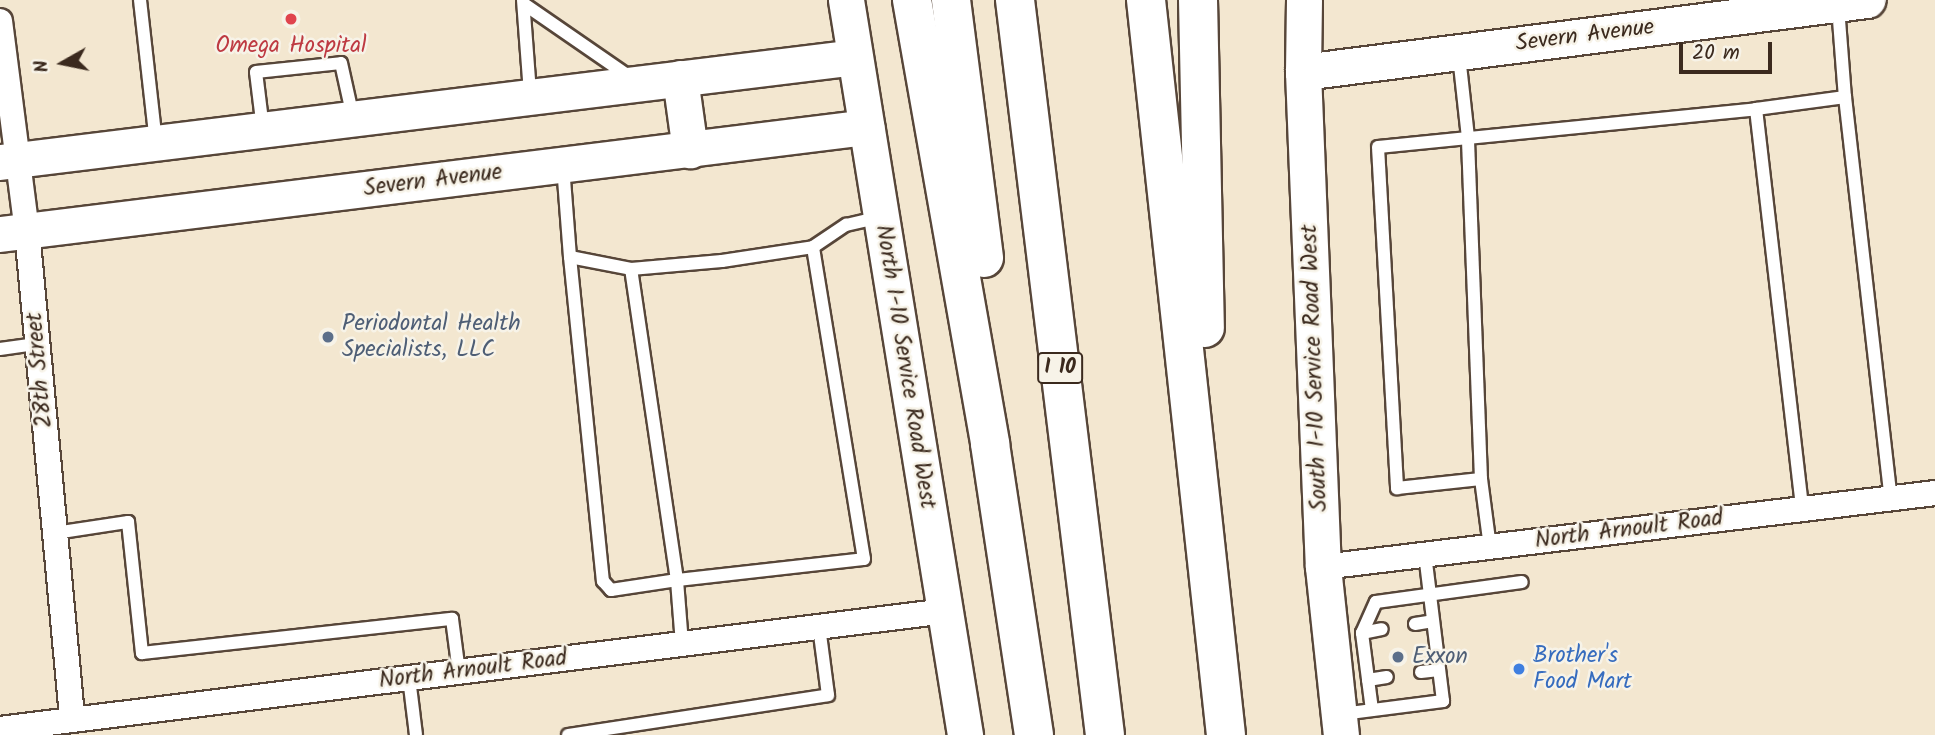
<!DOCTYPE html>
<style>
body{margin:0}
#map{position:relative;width:1935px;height:735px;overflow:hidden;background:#f3e7d0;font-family:Kalam,sans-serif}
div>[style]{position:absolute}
.roads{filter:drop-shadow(2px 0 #574639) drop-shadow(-2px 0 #574639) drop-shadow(0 2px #574639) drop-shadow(0 -2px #574639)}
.lane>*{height:12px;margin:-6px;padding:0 6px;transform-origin:6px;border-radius:6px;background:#fff}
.street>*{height:24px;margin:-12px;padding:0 12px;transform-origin:12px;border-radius:12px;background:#fff}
.secondary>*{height:35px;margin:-17.5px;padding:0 17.5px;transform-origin:17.5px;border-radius:17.5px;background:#fff}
.highway>*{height:38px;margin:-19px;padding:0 19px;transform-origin:19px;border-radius:19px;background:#fff}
.dots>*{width:19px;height:19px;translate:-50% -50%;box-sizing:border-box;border:4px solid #f7f3e8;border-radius:50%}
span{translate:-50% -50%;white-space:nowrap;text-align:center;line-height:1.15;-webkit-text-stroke:5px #f7f3e8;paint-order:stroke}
.shield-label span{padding:2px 5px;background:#f7f3e8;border:2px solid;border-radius:5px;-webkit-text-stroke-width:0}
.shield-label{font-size:21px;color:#3b2a1e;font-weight:700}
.street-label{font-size:23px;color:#3b2a1e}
.health-label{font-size:23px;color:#be3a42}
.service-label{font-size:23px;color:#4e5e75}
.left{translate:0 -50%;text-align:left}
.shop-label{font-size:23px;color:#366cbe}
.north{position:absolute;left:28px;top:28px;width:70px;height:70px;-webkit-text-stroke:5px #f7f3e8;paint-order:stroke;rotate:261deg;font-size:19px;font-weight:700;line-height:28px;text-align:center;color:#3b2a1e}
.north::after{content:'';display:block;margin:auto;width:24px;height:32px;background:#3b2a1e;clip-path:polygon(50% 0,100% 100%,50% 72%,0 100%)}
.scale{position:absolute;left:1679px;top:42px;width:93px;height:32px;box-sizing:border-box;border:4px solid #3b2a1e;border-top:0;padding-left:9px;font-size:21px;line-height:24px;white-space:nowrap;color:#3b2a1e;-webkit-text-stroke:5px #f7f3e8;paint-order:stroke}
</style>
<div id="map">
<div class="roads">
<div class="lane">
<div style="left:140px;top:0;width:143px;rotate:83.6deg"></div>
<div style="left:523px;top:0;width:94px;rotate:85.7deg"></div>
<div style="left:524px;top:4px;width:129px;rotate:34.6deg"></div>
<div style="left:1838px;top:7px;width:90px;rotate:85.6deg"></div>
<div style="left:1459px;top:56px;width:82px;rotate:83.7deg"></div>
<div style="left:1468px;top:138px;width:90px;rotate:174.3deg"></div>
<div style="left:1378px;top:147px;width:342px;rotate:86.8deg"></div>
<div style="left:1397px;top:488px;width:84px;rotate:-6.1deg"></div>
<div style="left:1481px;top:479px;width:69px;rotate:82.5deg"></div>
<div style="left:1756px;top:109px;width:90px;rotate:-7.7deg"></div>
<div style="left:1845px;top:97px;width:404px;rotate:83.5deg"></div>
<div style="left:263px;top:129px;width:57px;rotate:-97deg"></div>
<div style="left:256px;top:72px;width:85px;rotate:-6deg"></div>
<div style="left:341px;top:63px;width:55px;rotate:77.5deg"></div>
<div style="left:563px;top:166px;width:91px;rotate:85.6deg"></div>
<div style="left:570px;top:257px;width:62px;rotate:11.1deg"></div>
<div style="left:570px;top:257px;width:326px;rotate:84.2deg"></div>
<div style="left:603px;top:581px;width:12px;rotate:48deg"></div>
<div style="left:611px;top:590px;width:67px;rotate:-8.6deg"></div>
<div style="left:677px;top:580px;width:314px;rotate:-98.4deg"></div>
<div style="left:631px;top:269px;width:91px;rotate:-5deg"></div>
<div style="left:722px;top:261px;width:92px;rotate:-8.7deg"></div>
<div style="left:0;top:349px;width:37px;rotate:-8deg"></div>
<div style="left:1481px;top:479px;width:341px;rotate:-92.2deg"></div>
<div style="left:1468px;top:138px;width:289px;rotate:-5.7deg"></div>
<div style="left:1756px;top:109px;width:402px;rotate:83.4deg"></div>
<div style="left:55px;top:533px;width:74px;rotate:-8.6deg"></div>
<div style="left:128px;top:522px;width:132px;rotate:83.9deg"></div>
<div style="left:142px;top:653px;width:312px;rotate:-6.3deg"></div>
<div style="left:452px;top:619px;width:53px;rotate:82.5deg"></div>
<div style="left:1415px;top:624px;width:18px;rotate:-9deg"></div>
<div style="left:1362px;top:633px;width:20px;rotate:-11deg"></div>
<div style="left:682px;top:644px;width:64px;rotate:-94.5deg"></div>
<div style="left:677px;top:580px;width:188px;rotate:-6.4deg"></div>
<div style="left:864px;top:559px;width:316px;rotate:-99.3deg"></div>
<div style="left:813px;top:247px;width:40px;rotate:-34deg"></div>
<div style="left:846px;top:225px;width:35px;rotate:-13deg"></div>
<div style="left:1421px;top:672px;width:18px;rotate:-6deg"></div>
<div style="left:409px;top:678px;width:57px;rotate:83deg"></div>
<div style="left:1368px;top:680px;width:19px;rotate:-9deg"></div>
<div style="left:1372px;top:710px;width:78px;rotate:-97.4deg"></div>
<div style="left:1362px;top:633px;width:34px;rotate:-66deg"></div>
<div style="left:1376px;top:602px;width:147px;rotate:-7.8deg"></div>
<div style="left:1342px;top:714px;width:102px;rotate:-7.3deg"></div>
<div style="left:1443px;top:701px;width:148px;rotate:-97deg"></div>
<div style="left:568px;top:735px;width:263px;rotate:-8.7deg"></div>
<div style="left:828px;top:695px;width:69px;rotate:-97.5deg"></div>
</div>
<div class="street">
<div style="left:0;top:21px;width:212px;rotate:82.7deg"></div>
<div style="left:27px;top:231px;width:491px;rotate:84.7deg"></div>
<div style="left:1323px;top:567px;width:616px;rotate:-6.89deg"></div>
<div style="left:0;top:729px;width:953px;rotate:-7.11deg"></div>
</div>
<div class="secondary">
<div style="left:846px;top:0;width:745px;rotate:80.8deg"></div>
<div style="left:1304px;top:0;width:72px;rotate:90.8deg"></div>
<div style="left:1303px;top:72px;width:495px;rotate:87.7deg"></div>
<div style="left:1323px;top:567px;width:169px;rotate:83.9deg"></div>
<div style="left:1303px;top:72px;width:569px;rotate:-7.28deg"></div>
<div style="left:680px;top:78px;width:73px;rotate:82.1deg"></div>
<div style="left:0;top:162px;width:861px;rotate:-7deg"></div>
<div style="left:0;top:234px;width:873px;rotate:-7.04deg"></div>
</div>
<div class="highway">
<div style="left:912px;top:0;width:451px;rotate:80deg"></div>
<div style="left:990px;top:444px;width:294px;rotate:81.4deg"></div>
<div style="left:951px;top:0;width:260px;rotate:82.7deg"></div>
<div style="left:1015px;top:0;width:740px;rotate:83.02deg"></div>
<div style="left:1146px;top:0;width:739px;rotate:83.79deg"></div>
<div style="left:1198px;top:0;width:328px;rotate:88.8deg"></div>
</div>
</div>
<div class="dots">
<div style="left:291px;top:19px;background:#e0444e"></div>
<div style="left:328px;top:337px;background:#5c6f8a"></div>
<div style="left:1398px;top:657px;background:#5c6f8a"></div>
<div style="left:1519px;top:669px;background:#3f7fe0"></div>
</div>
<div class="shield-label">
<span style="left:1060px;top:368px">I 10</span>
</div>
<div class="street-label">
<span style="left:1585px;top:36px;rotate:-7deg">Severn Avenue</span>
<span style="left:433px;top:181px;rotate:-7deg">Severn Avenue</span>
<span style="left:905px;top:367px;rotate:81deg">North I-10 Service Road West</span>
<span style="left:1315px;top:368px;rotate:-92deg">South I-10 Service Road West</span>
<span style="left:40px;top:370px;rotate:-95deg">28th Street</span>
<span style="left:1629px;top:530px;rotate:-7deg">North Arnoult Road</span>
<span style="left:473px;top:670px;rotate:-7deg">North Arnoult Road</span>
</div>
<div class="health-label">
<span style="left:291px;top:46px">Omega Hospital</span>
</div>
<div class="service-label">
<span class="left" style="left:342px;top:337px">Periodontal Health<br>Specialists, LLC</span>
<span class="left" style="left:1412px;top:657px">Exxon</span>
</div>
<div class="shop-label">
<span class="left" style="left:1533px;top:669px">Brother's<br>Food Mart</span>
</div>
<div class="north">N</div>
<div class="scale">20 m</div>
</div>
